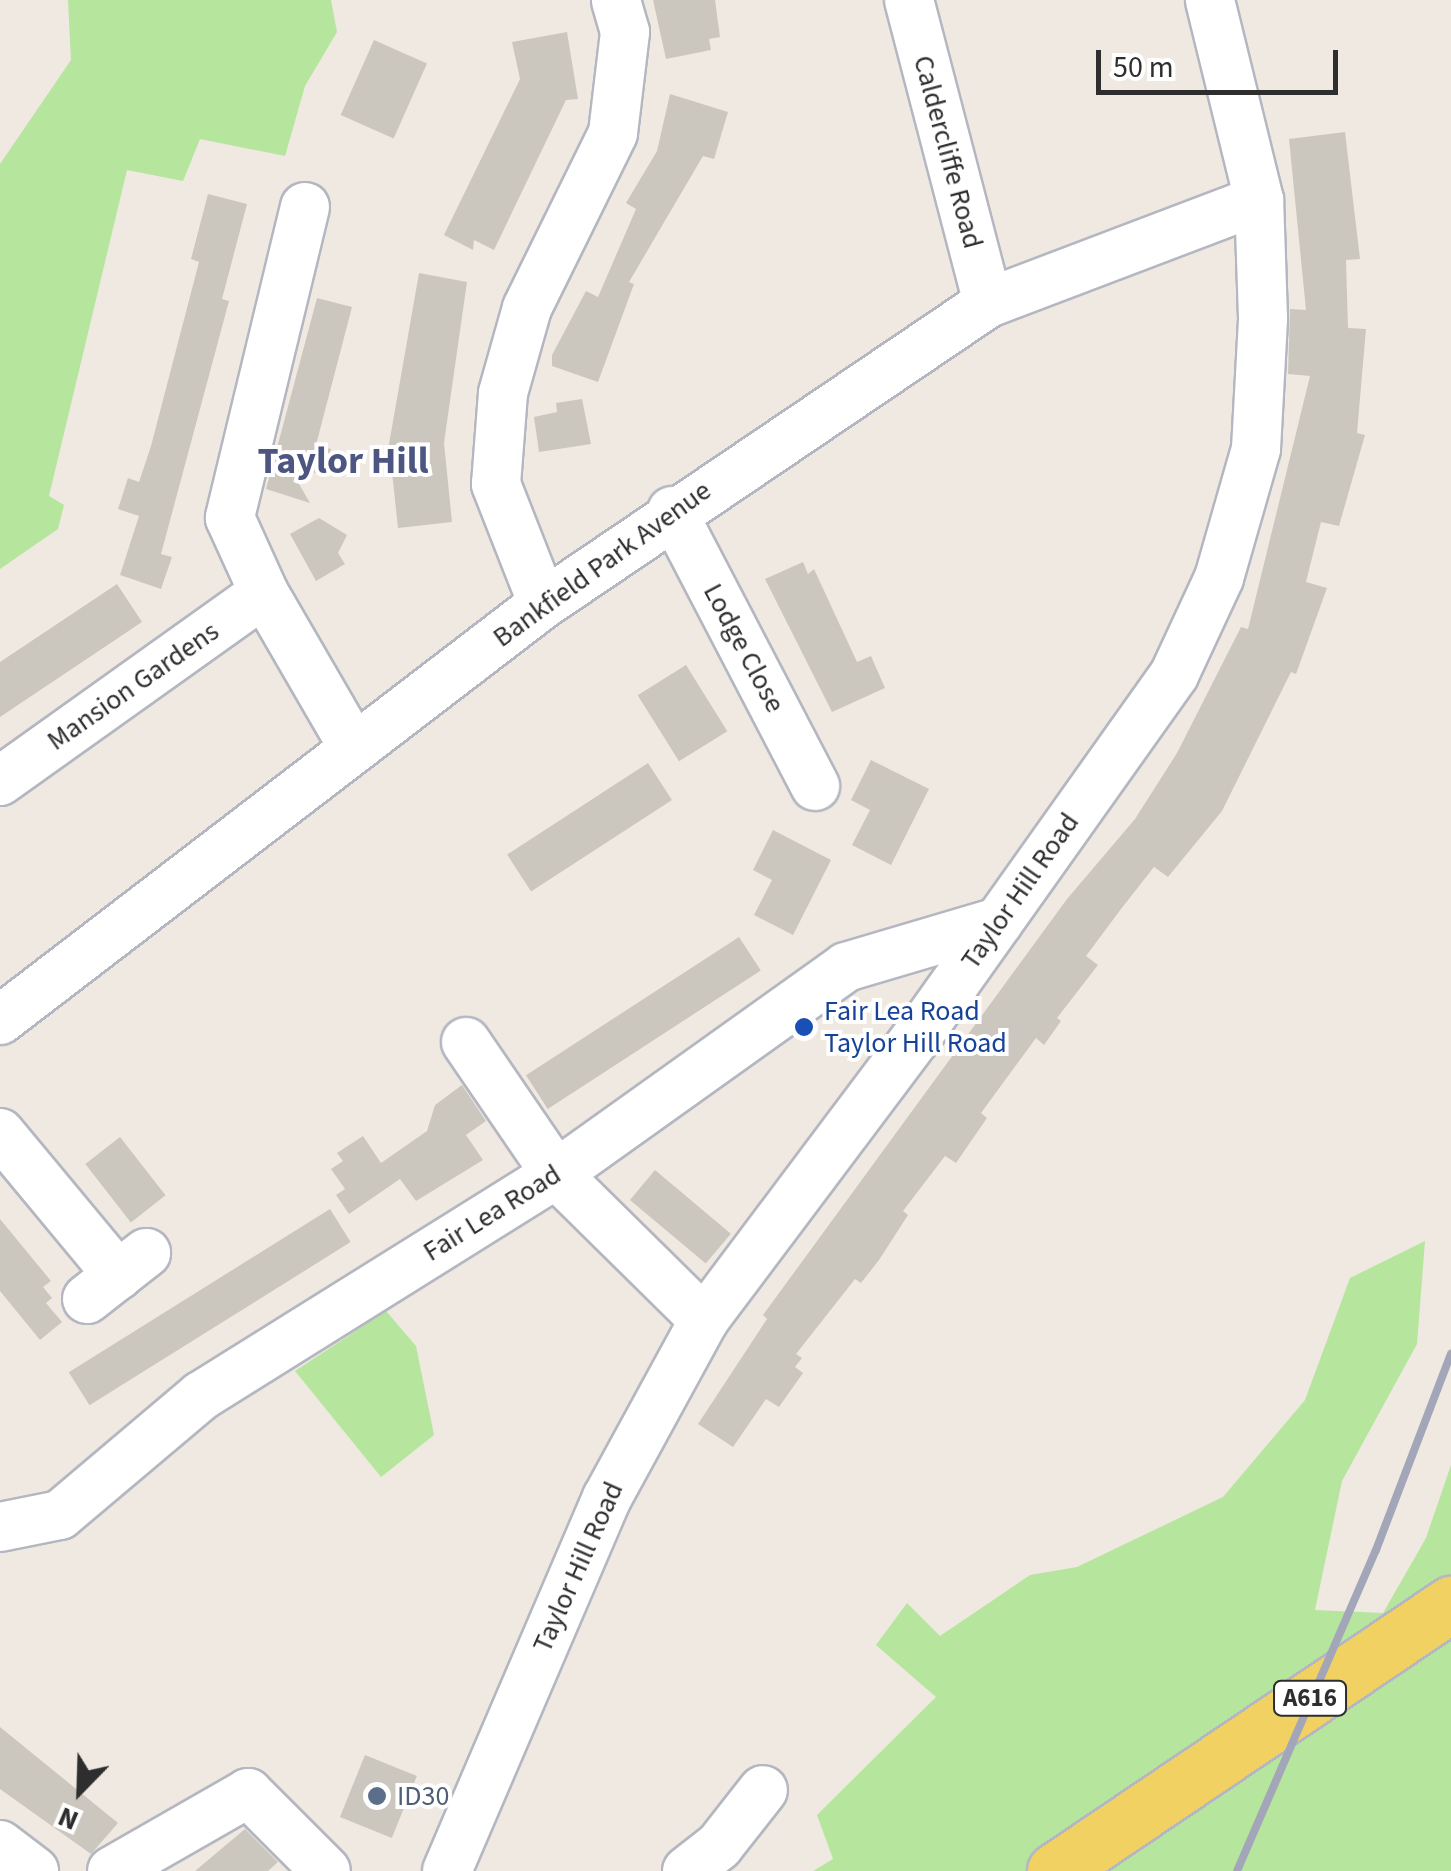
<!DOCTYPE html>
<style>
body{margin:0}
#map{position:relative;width:1451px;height:1871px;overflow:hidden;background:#efe9e1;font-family:"Source Sans 3",sans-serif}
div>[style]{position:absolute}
.green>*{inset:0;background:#b6e59e}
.building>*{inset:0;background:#cbc7bf;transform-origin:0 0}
.roads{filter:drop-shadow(2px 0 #b4b7c1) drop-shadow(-2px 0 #b4b7c1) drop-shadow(0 2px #b4b7c1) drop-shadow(0 -2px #b4b7c1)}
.minor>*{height:48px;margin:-24px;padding:0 24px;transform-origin:24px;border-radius:24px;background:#fff}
.major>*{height:55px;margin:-27.5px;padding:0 27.5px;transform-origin:27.5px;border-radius:27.5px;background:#f2d163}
.rail>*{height:8px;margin:-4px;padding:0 4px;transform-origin:4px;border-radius:4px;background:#a3a6b8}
.dots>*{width:28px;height:28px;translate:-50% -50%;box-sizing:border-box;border:5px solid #fff;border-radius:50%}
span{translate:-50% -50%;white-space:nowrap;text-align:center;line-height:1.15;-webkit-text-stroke:8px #fff;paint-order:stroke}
.shield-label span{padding:2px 8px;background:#fff;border:2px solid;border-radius:8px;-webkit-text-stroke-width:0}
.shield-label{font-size:25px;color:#2e2e2e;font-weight:700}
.street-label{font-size:28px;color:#2e2e2e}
.transit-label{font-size:28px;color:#164399}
.left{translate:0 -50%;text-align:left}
.service-label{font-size:28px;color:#4e5e75}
.district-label{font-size:38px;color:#4d5680;font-weight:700}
.north{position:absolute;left:30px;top:1741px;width:100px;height:100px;-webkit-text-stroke:8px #fff;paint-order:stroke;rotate:203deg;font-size:28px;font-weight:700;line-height:40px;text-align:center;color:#2e2e2e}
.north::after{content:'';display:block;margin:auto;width:35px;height:45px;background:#2e2e2e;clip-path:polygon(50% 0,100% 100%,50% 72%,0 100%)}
.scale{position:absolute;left:1096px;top:50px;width:242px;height:45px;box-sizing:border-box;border:5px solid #2e2e2e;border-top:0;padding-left:12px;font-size:30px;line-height:35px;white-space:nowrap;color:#2e2e2e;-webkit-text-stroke:8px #fff;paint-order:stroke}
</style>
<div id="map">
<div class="green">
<div style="clip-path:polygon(68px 0,331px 0,337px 32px,305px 86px,285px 156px,200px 139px,183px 181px,127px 170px,49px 496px,64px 505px,58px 529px,0 569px,0 164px,71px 60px)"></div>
<div style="clip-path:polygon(1425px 1241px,1417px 1344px,1342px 1481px,1315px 1610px,1383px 1613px,1426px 1538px,1451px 1465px,1451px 1871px,813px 1871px,833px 1859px,817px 1815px,936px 1697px,876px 1645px,907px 1603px,940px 1636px,1030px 1575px,1077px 1567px,1223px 1497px,1305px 1400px,1350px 1278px)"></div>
<div style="clip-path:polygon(386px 1311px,416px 1346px,434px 1435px,381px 1477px,295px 1371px)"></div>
</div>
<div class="building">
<div style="clip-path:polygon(653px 0,715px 0,720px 37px,709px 39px,711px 50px,666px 59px)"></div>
<div style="clip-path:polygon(567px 32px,578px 99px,566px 100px,494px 250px,474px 240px,473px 250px,444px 235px,520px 79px,512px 42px)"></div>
<div style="left:374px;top:40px;width:58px;height:82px;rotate:24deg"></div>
<div style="clip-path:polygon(670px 94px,728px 112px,714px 159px,703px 156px,629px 282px,634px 284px,598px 382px,552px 366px,552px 355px,586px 291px,598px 297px,636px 209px,626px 203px,657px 151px)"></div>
<div style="clip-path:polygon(1345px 132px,1360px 259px,1346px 260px,1348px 328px,1366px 329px,1357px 433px,1365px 435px,1339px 526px,1321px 522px,1306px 582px,1327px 588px,1296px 674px,1291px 672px,1222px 811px,1168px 877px,1154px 867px,1121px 909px,1086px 956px,1098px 965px,1057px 1018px,1061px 1021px,1044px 1045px,1036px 1038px,981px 1113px,987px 1118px,956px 1163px,945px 1156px,903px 1211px,908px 1215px,879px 1260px,861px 1283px,855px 1279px,796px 1354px,802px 1358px,795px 1367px,803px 1373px,779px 1407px,766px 1399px,733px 1447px,698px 1424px,767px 1319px,763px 1315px,1067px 899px,1135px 819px,1177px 753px,1241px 627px,1248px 629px,1310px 376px,1288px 374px,1290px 309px,1306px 310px,1289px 139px)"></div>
<div style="clip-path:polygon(208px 194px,247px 204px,222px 299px,229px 301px,161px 554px,172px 557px,161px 589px,120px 575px,139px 516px,118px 509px,128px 478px,139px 482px,151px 446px,199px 262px,191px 259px)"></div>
<div style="clip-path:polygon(419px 273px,467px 282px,444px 443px,452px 522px,398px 528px,389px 444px)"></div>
<div style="clip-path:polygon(317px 298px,352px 307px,316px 445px,331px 449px,323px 475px,288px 465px,310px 503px,266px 489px)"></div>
<div style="clip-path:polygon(582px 399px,591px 444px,539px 452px,534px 417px,557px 412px,556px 403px)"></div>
<div style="clip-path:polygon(319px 518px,347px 535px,338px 553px,345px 564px,316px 581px,290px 534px)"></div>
<div style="clip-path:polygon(803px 562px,808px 574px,814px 569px,857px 662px,871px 656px,885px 688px,832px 712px,765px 579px)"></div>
<div style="clip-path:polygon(117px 584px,142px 622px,0 717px,0 662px)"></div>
<div style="left:686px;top:665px;width:78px;height:57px;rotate:58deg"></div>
<div style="clip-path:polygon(871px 760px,929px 789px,891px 865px,852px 845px,870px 810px,851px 800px)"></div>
<div style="left:648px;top:763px;width:44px;height:168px;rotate:57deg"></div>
<div style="clip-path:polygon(773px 830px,831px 860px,793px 935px,754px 915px,772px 880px,753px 870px)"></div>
<div style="left:739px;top:937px;width:40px;height:254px;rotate:57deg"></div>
<div style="clip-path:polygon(462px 1085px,486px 1121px,466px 1135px,483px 1160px,416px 1201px,400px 1179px,349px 1214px,336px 1195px,345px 1189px,331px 1169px,343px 1161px,337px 1153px,363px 1136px,381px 1163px,427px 1131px,435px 1105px)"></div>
<div style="left:120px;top:1137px;width:74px;height:44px;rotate:52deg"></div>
<div style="left:655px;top:1170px;width:99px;height:39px;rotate:40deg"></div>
<div style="left:330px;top:1209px;width:39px;height:308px;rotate:58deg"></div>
<div style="clip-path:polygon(0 1219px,51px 1281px,43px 1287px,52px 1298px,46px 1303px,62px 1322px,40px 1340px,0 1291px)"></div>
<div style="clip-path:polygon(0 1727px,118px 1823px,91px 1854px,0 1789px)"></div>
<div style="left:365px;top:1755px;width:56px;height:67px;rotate:22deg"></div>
<div style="clip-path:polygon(245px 1829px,278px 1862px,268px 1871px,195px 1871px)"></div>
</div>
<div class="roads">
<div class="minor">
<div style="left:909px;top:0;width:313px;rotate:75.4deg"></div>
<div style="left:305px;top:207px;width:320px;rotate:103.6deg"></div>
<div style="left:230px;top:518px;width:82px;rotate:65.6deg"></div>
<div style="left:264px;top:593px;width:179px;rotate:59.9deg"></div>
<div style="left:672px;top:511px;width:310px;rotate:62.5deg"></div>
<div style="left:543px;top:604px;width:129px;rotate:-111.4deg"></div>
<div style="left:496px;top:484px;width:91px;rotate:-85.6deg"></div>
<div style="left:503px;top:393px;width:88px;rotate:-74.2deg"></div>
<div style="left:527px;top:308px;width:195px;rotate:-63.8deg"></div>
<div style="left:613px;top:133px;width:102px;rotate:-83.2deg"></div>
<div style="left:625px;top:32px;width:33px;rotate:-106deg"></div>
<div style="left:0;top:781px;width:324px;rotate:-35.5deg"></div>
<div style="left:0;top:1020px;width:684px;rotate:-37.46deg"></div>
<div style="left:543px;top:604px;width:537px;rotate:-34.07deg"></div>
<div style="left:988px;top:303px;width:290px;rotate:-20.8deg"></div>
<div style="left:466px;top:1042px;width:160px;rotate:55.7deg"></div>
<div style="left:556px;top:1174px;width:208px;rotate:44.6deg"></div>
<div style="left:0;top:1133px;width:185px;rotate:50.3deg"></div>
<div style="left:87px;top:1299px;width:75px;rotate:-37.9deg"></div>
<div style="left:0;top:1527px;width:61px;rotate:-11.3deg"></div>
<div style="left:60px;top:1515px;width:185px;rotate:-40.2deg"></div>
<div style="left:201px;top:1396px;width:419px;rotate:-32deg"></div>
<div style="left:556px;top:1174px;width:356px;rotate:-35.5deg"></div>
<div style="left:846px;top:967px;width:159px;rotate:-16.5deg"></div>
<div style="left:0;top:1845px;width:43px;rotate:37.4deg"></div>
<div style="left:112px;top:1871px;width:157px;rotate:-29.8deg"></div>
<div style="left:248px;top:1793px;width:110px;rotate:45deg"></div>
<div style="left:447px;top:1871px;width:406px;rotate:-66.8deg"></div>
<div style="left:607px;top:1498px;width:203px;rotate:-61.4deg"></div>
<div style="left:704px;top:1320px;width:353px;rotate:-53.1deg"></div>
<div style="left:916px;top:1038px;width:445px;rotate:-54.6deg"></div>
<div style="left:1174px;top:675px;width:107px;rotate:-65.1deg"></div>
<div style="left:1219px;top:578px;width:134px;rotate:-74deg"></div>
<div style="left:1256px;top:449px;width:131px;rotate:-86.9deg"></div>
<div style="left:1263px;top:318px;width:118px;rotate:-91.9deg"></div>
<div style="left:1259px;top:200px;width:206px;rotate:-103.8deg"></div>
<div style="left:687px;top:1871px;width:41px;rotate:-38deg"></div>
<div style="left:719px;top:1846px;width:71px;rotate:-51.8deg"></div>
</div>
<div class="major">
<div style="left:1055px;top:1871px;width:478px;rotate:-34deg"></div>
</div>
</div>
<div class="rail">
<div style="left:1237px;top:1871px;width:350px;rotate:-66.6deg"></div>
<div style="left:1376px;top:1550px;width:210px;rotate:-69.1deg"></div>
</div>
<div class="dots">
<div style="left:804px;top:1027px;background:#1a4fb4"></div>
<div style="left:377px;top:1796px;background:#5c6f8a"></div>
</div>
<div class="shield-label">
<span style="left:1310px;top:1698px">A616</span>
</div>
<div class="street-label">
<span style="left:948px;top:152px;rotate:75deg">Caldercliffe Road</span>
<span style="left:602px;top:564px;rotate:-36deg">Bankfield Park Avenue</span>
<span style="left:744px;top:648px;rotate:62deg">Lodge Close</span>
<span style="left:133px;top:686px;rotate:-35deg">Mansion Gardens</span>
<span style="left:1020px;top:891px;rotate:-55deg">Taylor Hill Road</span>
<span style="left:492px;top:1213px;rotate:-32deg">Fair Lea Road</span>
<span style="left:578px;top:1567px;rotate:-66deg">Taylor Hill Road</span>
</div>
<div class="transit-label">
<span class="left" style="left:824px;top:1027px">Fair Lea Road<br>Taylor Hill Road</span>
</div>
<div class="service-label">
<span class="left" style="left:397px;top:1796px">ID30</span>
</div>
<div class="district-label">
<span style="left:343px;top:462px">Taylor Hill</span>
</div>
<div class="north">N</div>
<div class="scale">50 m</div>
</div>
